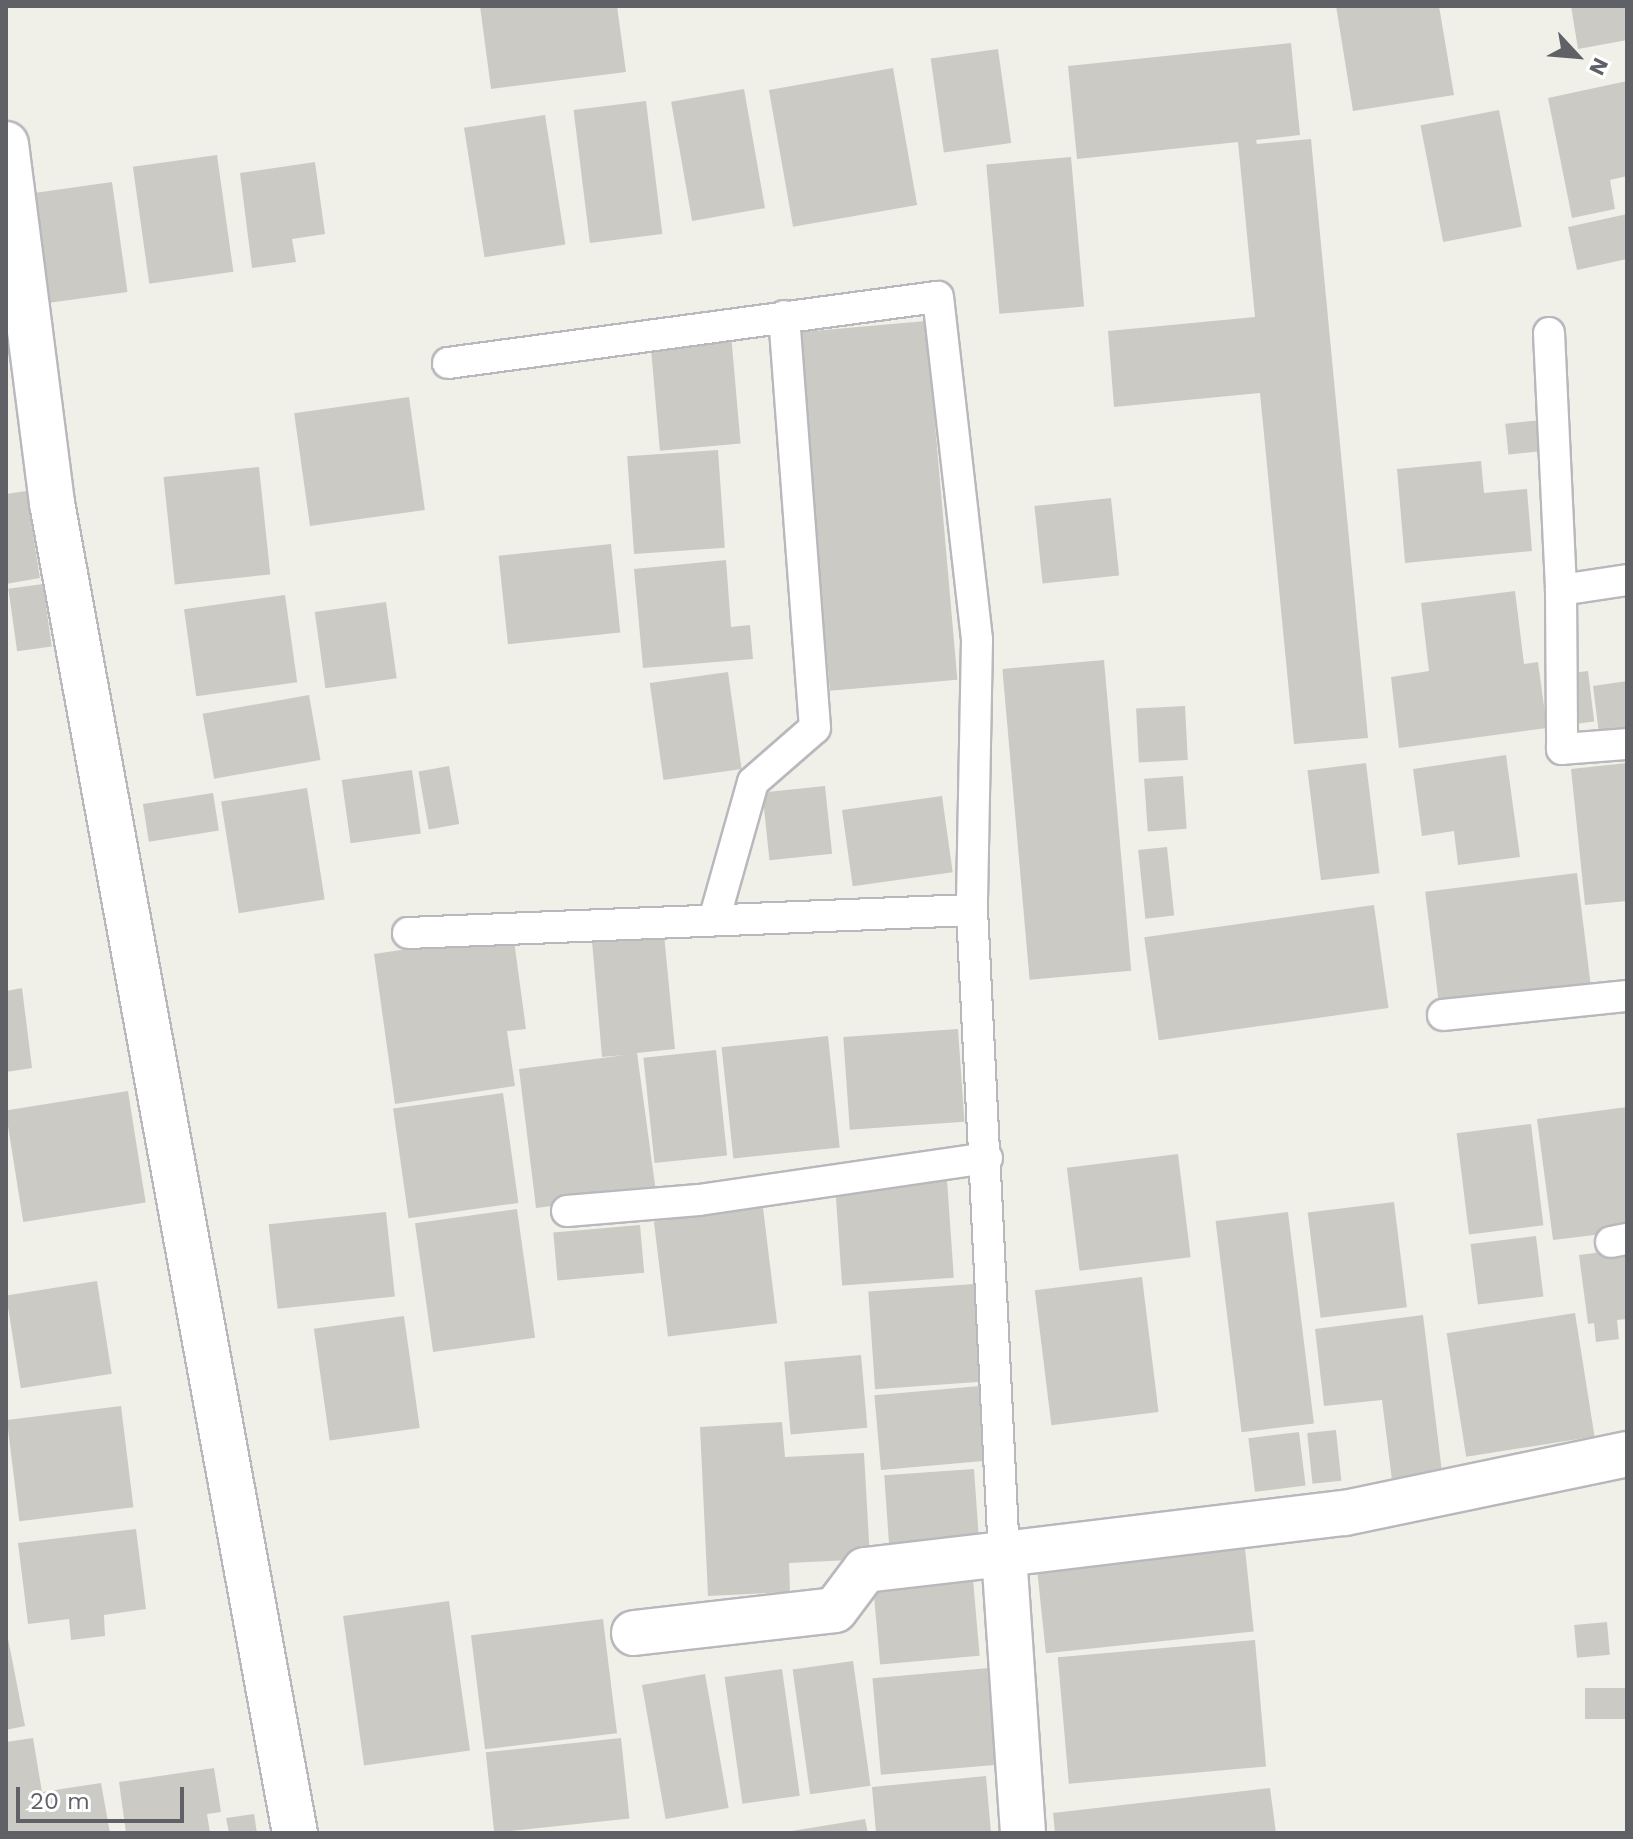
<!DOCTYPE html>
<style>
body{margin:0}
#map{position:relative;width:1633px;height:1839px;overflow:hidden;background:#f0f0e8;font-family:"Work Sans",sans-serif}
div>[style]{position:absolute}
.building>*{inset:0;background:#cccac4;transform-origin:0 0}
.roads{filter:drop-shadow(2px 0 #b8b8bd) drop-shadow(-2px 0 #b8b8bd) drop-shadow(0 2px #b8b8bd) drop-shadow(0 -2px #b8b8bd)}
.lane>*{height:30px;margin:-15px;padding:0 15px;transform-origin:15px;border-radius:15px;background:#fff}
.street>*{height:44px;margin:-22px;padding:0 22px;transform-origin:22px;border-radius:22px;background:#fff}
span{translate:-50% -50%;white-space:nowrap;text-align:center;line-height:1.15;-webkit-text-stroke:8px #fff;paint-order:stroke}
.frame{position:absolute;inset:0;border:8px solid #5f6167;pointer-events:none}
.north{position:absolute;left:1537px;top:16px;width:80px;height:80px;-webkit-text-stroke:6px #fff;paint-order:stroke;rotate:116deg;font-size:22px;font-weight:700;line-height:32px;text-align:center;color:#5f6167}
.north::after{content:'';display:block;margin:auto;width:28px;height:36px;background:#5f6167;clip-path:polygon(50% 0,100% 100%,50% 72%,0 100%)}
.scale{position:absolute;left:16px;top:1787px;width:168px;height:36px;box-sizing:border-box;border:4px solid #5f6167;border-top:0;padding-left:10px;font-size:24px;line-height:28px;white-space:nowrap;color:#5f6167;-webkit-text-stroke:6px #fff;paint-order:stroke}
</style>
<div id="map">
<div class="building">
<div style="clip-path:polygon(480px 6px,617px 6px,626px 72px,491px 89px)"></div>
<div style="clip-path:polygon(1336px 6px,1439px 6px,1454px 95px,1353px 111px)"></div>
<div style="clip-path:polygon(1571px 6px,1627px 6px,1627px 40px,1578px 49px)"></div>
<div style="clip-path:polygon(1291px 43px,1300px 135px,1256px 140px,1257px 144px,1311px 139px,1368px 738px,1294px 744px,1260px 393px,1114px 407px,1108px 331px,1255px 317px,1238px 142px,1077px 159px,1068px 66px)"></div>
<div style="left:998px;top:49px;width:95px;height:68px;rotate:82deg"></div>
<div style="left:893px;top:68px;width:139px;height:126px;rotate:80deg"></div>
<div style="clip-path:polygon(1627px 81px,1627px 176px,1610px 180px,1615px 209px,1572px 218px,1548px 98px)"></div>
<div style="left:744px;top:89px;width:121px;height:74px;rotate:80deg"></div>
<div style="left:646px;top:101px;width:134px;height:73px;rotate:83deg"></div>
<div style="left:1499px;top:110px;width:119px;height:80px;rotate:79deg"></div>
<div style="left:545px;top:115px;width:131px;height:82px;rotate:81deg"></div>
<div style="left:217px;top:155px;width:118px;height:85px;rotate:82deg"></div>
<div style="left:1071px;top:157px;width:150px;height:85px;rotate:85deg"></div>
<div style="clip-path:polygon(315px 162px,325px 234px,292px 239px,296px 262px,252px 268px,240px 173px)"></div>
<div style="left:112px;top:182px;width:111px;height:84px;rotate:82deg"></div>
<div style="clip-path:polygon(1627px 214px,1627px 259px,1577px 270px,1568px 227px)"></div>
<div style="left:926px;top:321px;width:360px;height:128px;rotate:85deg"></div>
<div style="left:731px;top:334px;width:110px;height:81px;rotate:85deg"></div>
<div style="left:409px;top:397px;width:114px;height:116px;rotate:82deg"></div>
<div style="left:1541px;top:420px;width:31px;height:36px;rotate:84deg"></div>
<div style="left:718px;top:450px;width:98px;height:91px;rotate:86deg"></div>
<div style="clip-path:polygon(1481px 461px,1484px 493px,1527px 489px,1532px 551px,1405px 563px,1397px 469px)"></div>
<div style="left:259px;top:467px;width:108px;height:96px;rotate:84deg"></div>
<div style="clip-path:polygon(26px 491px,40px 578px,6px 584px,6px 494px)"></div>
<div style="left:1111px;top:498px;width:78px;height:77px;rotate:84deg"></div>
<div style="left:611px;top:544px;width:89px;height:113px;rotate:84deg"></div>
<div style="clip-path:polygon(726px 560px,731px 627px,750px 625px,753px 659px,643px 668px,634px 569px)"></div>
<div style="left:43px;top:584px;width:63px;height:35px;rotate:82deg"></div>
<div style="clip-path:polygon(1515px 591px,1524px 664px,1538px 662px,1547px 728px,1399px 748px,1391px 677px,1429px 671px,1421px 603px)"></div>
<div style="left:285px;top:595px;width:88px;height:102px;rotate:82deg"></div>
<div style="left:386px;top:602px;width:77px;height:72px;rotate:82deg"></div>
<div style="left:1104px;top:660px;width:312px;height:102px;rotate:85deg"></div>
<div style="left:1588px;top:671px;width:51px;height:34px;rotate:83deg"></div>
<div style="left:728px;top:672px;width:98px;height:79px;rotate:82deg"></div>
<div style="clip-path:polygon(1627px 681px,1627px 738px,1600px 742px,1593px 686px)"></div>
<div style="left:309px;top:695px;width:66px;height:108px;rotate:80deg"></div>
<div style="left:1185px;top:706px;width:54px;height:49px;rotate:87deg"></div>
<div style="clip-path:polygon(1506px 755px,1520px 857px,1458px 865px,1454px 831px,1422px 836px,1413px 769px)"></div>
<div style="left:1366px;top:763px;width:111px;height:59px;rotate:83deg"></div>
<div style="clip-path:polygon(1627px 763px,1627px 901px,1585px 905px,1571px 769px)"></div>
<div style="left:449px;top:766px;width:59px;height:31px;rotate:80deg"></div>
<div style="left:412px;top:770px;width:64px;height:71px;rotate:82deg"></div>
<div style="left:1183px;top:776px;width:53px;height:39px;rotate:86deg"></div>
<div style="left:825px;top:786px;width:68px;height:63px;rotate:84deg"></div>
<div style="left:307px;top:788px;width:113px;height:87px;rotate:81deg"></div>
<div style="left:213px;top:793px;width:38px;height:71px;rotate:81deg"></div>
<div style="left:942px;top:796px;width:77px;height:101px;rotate:82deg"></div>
<div style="left:1167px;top:847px;width:69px;height:29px;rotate:84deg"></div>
<div style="left:1577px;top:873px;width:111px;height:153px;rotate:83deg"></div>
<div style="left:1374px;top:905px;width:104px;height:232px;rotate:82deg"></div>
<div style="clip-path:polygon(513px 933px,526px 1029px,507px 1031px,515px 1086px,395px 1104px,374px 954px)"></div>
<div style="clip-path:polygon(664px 934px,675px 1049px,637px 1053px,656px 1192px,536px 1208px,519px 1069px,625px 1055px,602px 1057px,592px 941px)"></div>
<div style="clip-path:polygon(22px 988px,32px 1068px,6px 1072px,6px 991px)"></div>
<div style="left:958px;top:1029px;width:93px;height:115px;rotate:86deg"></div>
<div style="left:828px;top:1036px;width:112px;height:107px;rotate:84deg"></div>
<div style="left:716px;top:1050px;width:106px;height:73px;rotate:84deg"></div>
<div style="left:128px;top:1091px;width:113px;height:124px;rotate:81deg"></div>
<div style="left:503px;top:1093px;width:111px;height:111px;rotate:82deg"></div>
<div style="clip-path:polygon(1627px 1107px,1627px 1231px,1553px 1240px,1537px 1119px)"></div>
<div style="left:1531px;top:1124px;width:102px;height:75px;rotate:83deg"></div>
<div style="left:1178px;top:1154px;width:104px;height:112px;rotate:83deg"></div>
<div style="left:947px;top:1180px;width:98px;height:112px;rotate:86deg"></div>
<div style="left:1394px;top:1202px;width:106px;height:87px;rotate:83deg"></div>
<div style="left:763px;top:1208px;width:116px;height:110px;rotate:83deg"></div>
<div style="left:517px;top:1209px;width:130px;height:103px;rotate:82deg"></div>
<div style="left:386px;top:1212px;width:85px;height:118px;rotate:84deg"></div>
<div style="left:1288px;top:1212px;width:213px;height:73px;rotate:83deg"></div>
<div style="left:640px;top:1225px;width:48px;height:87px;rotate:85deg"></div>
<div style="left:1536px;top:1236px;width:61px;height:66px;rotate:83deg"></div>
<div style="clip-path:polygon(1627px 1249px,1627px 1319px,1617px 1320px,1619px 1339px,1596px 1342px,1594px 1323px,1588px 1324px,1579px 1255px)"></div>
<div style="left:1142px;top:1277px;width:136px;height:108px;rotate:83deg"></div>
<div style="left:97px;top:1281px;width:94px;height:92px;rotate:81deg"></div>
<div style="left:974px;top:1284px;width:98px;height:106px;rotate:86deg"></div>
<div style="left:1575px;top:1313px;width:125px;height:130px;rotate:81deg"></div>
<div style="clip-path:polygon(1423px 1315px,1443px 1481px,1393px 1488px,1382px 1400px,1324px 1406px,1315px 1329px)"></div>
<div style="left:404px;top:1316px;width:113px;height:91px;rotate:82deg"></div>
<div style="left:861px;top:1355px;width:73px;height:77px;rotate:85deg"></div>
<div style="left:980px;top:1386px;width:75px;height:106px;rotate:85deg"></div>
<div style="left:121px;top:1406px;width:102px;height:115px;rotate:83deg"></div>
<div style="clip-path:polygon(782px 1422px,785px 1457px,864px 1453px,870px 1559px,789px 1563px,790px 1592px,708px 1596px,700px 1427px)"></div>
<div style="left:1336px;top:1430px;width:51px;height:29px;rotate:84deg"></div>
<div style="left:1299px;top:1432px;width:54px;height:51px;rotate:83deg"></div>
<div style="left:974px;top:1469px;width:80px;height:90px;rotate:86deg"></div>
<div style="clip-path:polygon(136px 1529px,146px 1609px,104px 1615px,105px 1636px,71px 1640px,69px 1619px,28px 1624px,18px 1543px)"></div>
<div style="left:1244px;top:1539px;width:93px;height:209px;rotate:84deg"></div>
<div style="left:972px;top:1568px;width:88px;height:100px;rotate:85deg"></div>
<div style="left:449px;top:1601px;width:151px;height:107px;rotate:82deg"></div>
<div style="left:603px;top:1619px;width:115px;height:133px;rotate:83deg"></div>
<div style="left:1607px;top:1622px;width:33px;height:33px;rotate:85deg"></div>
<div style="clip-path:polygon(6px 1628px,25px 1726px,6px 1730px)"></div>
<div style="left:1255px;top:1640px;width:127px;height:198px;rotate:85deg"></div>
<div style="left:853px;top:1661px;width:126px;height:61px;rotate:82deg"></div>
<div style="left:989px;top:1668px;width:97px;height:117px;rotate:85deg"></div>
<div style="left:782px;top:1669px;width:128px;height:58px;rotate:82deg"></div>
<div style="left:705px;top:1674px;width:136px;height:64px;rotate:80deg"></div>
<div style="left:1627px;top:1688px;width:31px;height:42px;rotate:90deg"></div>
<div style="clip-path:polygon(33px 1738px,42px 1792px,101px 1783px,110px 1833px,6px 1833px,6px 1742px)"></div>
<div style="left:621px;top:1738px;width:81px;height:136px;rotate:84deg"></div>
<div style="clip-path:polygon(214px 1768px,221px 1812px,207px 1814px,210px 1833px,126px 1833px,119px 1782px)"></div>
<div style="clip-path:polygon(986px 1776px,991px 1833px,876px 1833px,872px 1787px)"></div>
<div style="clip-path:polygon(1270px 1788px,1276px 1833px,1055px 1833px,1053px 1813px)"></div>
<div style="clip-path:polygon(254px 1814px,257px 1833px,229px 1833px,226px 1818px)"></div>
<div style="clip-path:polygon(865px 1819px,868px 1833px,793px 1833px,792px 1831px)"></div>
</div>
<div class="roads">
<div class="lane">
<div style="left:1549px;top:333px;width:257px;rotate:87.3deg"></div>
<div style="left:1561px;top:590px;width:159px;rotate:89.6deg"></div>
<div style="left:1562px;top:749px;width:65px;rotate:-4.4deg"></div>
<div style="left:448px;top:363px;width:494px;rotate:-7.7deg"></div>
<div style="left:938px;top:297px;width:345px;rotate:83.5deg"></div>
<div style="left:977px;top:640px;width:270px;rotate:91.1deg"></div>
<div style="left:972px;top:910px;width:645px;rotate:87.16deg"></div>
<div style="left:1561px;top:590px;width:67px;rotate:-8.6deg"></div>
<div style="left:714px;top:920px;width:143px;rotate:-74.2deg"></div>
<div style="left:753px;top:782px;width:82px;rotate:-41.1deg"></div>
<div style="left:815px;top:728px;width:413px;rotate:-94.3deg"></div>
<div style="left:408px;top:933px;width:564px;rotate:-2.34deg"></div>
<div style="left:1443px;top:1015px;width:185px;rotate:-5.9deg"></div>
<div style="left:567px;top:1211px;width:132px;rotate:-4.8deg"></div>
<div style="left:699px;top:1200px;width:291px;rotate:-8.3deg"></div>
<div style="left:1611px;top:1242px;width:16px;rotate:-11deg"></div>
</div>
<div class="street">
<div style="left:6px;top:144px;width:362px;rotate:82.7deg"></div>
<div style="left:52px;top:503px;width:1352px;rotate:79.65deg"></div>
<div style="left:634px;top:1633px;width:202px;rotate:-6.5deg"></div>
<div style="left:835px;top:1610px;width:50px;rotate:-53.1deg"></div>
<div style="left:865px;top:1570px;width:140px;rotate:-6.6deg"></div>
<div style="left:1023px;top:1833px;width:280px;rotate:-93.9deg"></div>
<div style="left:1004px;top:1554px;width:343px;rotate:-6.9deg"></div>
<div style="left:1345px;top:1513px;width:288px;rotate:-11.8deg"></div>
</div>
</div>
<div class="frame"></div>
<div class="north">N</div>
<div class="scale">20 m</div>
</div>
